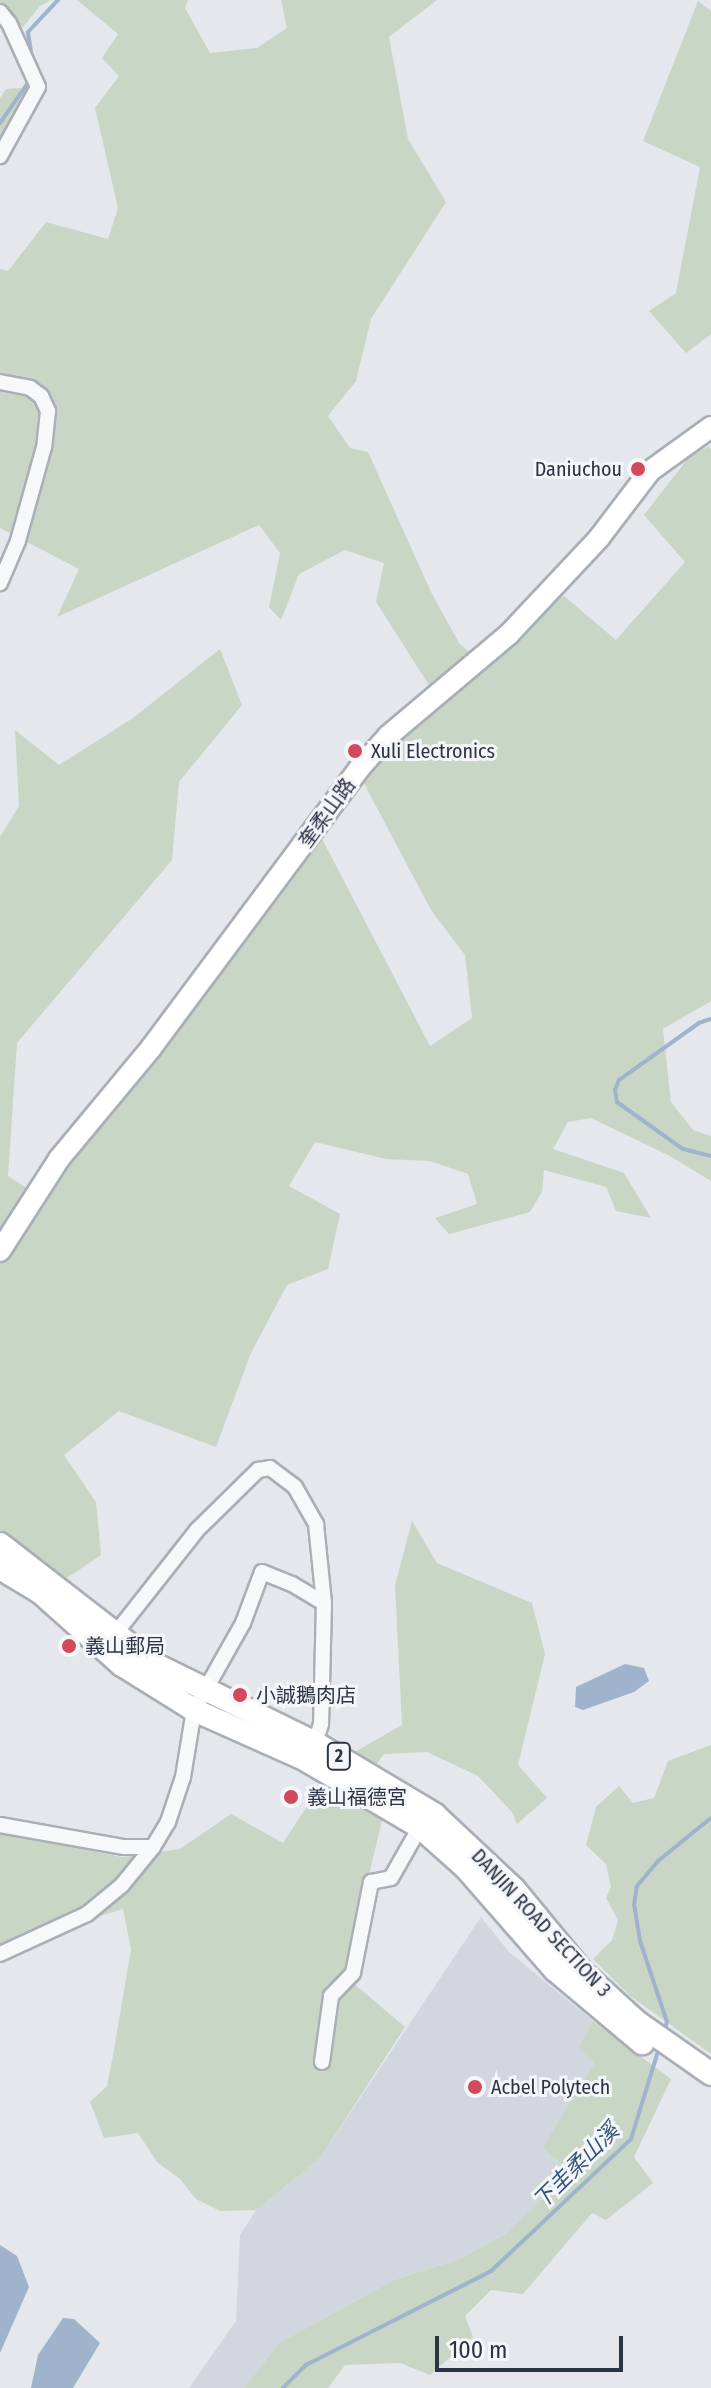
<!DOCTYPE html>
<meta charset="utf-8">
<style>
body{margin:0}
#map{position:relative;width:711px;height:2388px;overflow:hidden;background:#e4e7ec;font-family:"Fira Sans Condensed","Noto Sans TC",sans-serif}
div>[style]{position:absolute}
.built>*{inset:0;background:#d2d6de}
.green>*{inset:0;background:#c9d6c5}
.water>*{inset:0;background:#9fb4cc}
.stream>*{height:4px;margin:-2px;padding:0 2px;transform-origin:2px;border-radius:2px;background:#9fb4cc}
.roads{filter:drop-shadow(2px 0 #a9aeb7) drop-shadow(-2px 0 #a9aeb7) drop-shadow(0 2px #a9aeb7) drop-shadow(0 -2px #a9aeb7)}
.street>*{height:14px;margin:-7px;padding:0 7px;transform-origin:7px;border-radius:7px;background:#f7f8fa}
.secondary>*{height:20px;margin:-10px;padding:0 10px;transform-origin:10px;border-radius:10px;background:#fff}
.primary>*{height:22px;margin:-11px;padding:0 11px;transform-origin:11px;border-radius:11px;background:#fff}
.dots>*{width:22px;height:22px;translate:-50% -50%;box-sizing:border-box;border:4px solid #f4f6f9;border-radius:50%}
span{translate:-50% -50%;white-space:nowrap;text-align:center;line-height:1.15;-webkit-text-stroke:6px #f4f6f9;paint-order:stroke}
.shield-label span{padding:2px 6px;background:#f4f6f9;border:2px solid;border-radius:6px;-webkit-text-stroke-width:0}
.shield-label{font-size:18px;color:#2b3445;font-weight:700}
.poi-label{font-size:20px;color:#2b3445}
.right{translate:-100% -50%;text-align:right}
.left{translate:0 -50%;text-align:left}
.street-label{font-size:20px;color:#2b3445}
.water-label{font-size:22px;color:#34527a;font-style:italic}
.scale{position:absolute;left:435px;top:2336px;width:188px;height:36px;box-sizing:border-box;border:4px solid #2b3445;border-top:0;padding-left:10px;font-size:24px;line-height:28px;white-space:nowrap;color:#2b3445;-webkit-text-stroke:6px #f4f6f9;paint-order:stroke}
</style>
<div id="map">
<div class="built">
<div style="clip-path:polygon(481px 1917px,509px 1952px,593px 2021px,578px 2048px,596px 2063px,542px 2148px,571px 2172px,505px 2234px,460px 2259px,394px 2280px,279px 2343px,244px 2388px,189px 2388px,236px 2321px,240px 2235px,256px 2210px,320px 2158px)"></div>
</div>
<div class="green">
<div style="clip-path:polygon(0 0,51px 0,40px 6px,23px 27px,0 15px)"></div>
<div style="clip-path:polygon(77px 0,188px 0,185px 8px,210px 53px,257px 48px,287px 28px,281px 0,437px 0,389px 37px,408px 139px,446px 202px,371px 319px,356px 381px,328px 416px,350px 448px,368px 452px,431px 592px,459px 643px,479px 661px,538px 612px,564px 596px,616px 640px,685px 562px,644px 515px,689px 457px,709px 446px,711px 449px,711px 1001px,663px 1029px,671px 1102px,693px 1130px,711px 1136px,711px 1181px,670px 1156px,591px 1118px,568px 1122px,553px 1149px,624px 1173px,651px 1218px,616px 1211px,606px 1187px,544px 1170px,542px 1192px,530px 1212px,449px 1234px,435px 1218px,477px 1204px,468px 1174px,430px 1161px,386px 1159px,315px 1142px,289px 1186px,340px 1214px,328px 1269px,287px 1285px,251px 1353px,216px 1447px,119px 1411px,64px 1455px,96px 1502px,101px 1555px,64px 1580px,0 1536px,0 837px,19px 806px,15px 730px,59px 765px,133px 718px,220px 649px,242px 705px,179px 782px,172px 860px,17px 1043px,8px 1176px,38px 1195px,92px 1117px,207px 990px,319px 833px,430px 1046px,472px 1018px,465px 955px,431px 910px,360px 776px,436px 696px,376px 602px,384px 563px,345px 550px,299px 574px,281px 620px,269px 607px,280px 553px,259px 525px,57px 617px,79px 569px,0 528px,0 269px,8px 271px,46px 222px,108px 239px,118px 208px,95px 108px,119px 76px,102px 58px,118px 34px)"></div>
<div style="clip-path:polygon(698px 1px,711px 11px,711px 334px,686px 353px,649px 311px,676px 293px,700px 167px,643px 141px)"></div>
<div style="clip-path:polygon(20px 88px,32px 95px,0 152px,0 98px,6px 89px)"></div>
<div style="clip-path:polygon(412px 1521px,437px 1563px,532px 1603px,545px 1654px,518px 1765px,547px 1798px,517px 1824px,512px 1812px,478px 1776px,427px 1752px,384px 1754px,376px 1765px,353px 1753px,402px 1725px,395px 1585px)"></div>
<div style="clip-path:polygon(711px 1745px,711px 2054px,629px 1995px,593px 1959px,612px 1940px,618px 1920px,606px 1898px,611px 1887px,606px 1864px,586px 1845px,596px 1807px,619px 1786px,633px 1803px,654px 1798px,668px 1761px)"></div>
<div style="clip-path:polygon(323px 1782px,383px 1817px,347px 1964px,352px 1982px,405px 2027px,320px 2158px,256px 2210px,220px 2211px,196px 2199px,180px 2179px,157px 2162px,138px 2133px,104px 2138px,90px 2102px,107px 2086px,113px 2055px,131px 1949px,123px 1909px,0 1946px,0 1833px,122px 1857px,180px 1849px,231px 1814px,283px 1843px)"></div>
<div style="clip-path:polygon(593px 2021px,671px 2079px,634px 2157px,653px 2183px,606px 2220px,592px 2213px,523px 2294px,491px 2290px,465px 2316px,473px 2337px,430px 2375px,400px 2363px,345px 2365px,328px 2388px,244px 2388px,279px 2343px,394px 2280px,460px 2259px,505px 2234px,571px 2172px,542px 2148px,595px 2063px,578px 2048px)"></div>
</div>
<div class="water">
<div style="clip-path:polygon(625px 1664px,644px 1668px,649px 1681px,634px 1692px,583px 1710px,575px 1707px,576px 1687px)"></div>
<div style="clip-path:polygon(0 2245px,17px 2256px,29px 2287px,0 2353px)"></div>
<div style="clip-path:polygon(63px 2318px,74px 2319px,100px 2343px,73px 2388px,31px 2388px,38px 2355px)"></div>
</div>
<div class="stream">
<div style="left:32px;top:58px;width:26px;rotate:-99deg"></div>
<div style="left:28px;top:32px;width:44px;rotate:-46.8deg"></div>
<div style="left:0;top:123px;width:52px;rotate:-55.1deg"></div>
<div style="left:711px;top:1019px;width:13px;rotate:162deg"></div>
<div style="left:699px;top:1023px;width:98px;rotate:144.5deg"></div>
<div style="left:619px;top:1080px;width:11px;rotate:112deg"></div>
<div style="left:615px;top:1090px;width:12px;rotate:81deg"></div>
<div style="left:617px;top:1102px;width:81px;rotate:35.5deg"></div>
<div style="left:683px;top:1149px;width:29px;rotate:14deg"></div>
<div style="left:664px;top:2033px;width:11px;rotate:-75deg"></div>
<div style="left:667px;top:2022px;width:85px;rotate:-108.4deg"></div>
<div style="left:640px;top:1941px;width:36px;rotate:-99deg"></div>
<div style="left:634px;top:1905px;width:19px;rotate:-81deg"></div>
<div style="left:637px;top:1886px;width:33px;rotate:-50deg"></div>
<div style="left:658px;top:1861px;width:68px;rotate:-39.1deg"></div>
<div style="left:283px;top:2388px;width:33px;rotate:-45deg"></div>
<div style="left:306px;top:2365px;width:208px;rotate:-26.9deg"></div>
<div style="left:491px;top:2271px;width:192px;rotate:-43.3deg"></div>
<div style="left:631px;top:2139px;width:98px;rotate:-72.9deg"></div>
</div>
<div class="roads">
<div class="street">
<div style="left:0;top:12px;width:14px;rotate:51deg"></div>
<div style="left:9px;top:23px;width:70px;rotate:65.6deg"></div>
<div style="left:38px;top:87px;width:79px;rotate:118.8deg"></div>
<div style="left:0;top:382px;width:31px;rotate:11deg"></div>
<div style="left:30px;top:388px;width:14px;rotate:36deg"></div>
<div style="left:41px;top:396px;width:17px;rotate:65deg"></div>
<div style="left:48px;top:411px;width:36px;rotate:96deg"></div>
<div style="left:44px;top:447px;width:98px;rotate:105.5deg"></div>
<div style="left:18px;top:541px;width:46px;rotate:113.2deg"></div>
<div style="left:115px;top:1634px;width:132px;rotate:-51.7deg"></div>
<div style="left:197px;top:1530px;width:86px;rotate:-44.5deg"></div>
<div style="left:258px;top:1470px;width:12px;rotate:-9deg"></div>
<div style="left:270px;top:1468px;width:31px;rotate:37deg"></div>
<div style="left:295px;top:1487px;width:43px;rotate:60.4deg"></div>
<div style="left:316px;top:1524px;width:79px;rotate:84.2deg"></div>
<div style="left:324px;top:1603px;width:121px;rotate:91.4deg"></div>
<div style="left:321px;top:1724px;width:20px;rotate:108deg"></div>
<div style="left:0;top:1825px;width:126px;rotate:10.1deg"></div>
<div style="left:124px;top:1847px;width:29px"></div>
<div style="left:153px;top:1847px;width:29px;rotate:-59deg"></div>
<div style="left:168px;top:1822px;width:47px;rotate:-71.6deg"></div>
<div style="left:183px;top:1777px;width:68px;rotate:-80.7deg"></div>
<div style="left:194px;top:1710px;width:100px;rotate:-60.6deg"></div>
<div style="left:243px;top:1623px;width:54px;rotate:-69.6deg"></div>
<div style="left:262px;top:1572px;width:32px;rotate:22deg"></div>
<div style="left:292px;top:1584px;width:37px;rotate:31deg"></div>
<div style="left:0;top:1954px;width:96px;rotate:-24.7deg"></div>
<div style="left:87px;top:1914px;width:45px;rotate:-39.6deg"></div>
<div style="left:122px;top:1885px;width:49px;rotate:-50.8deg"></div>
<div style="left:322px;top:2062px;width:67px;rotate:-82.2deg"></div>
<div style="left:331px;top:1996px;width:32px;rotate:-46deg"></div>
<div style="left:353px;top:1973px;width:93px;rotate:-78.8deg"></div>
<div style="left:371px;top:1882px;width:20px;rotate:-11deg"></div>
<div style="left:391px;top:1878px;width:59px;rotate:-60.4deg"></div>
</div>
<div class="secondary">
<div style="left:0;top:1251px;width:109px;rotate:-57.3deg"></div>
<div style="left:59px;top:1159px;width:144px;rotate:-50.3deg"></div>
<div style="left:151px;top:1048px;width:347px;rotate:-53.3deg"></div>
<div style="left:358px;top:770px;width:45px;rotate:-48.6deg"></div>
<div style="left:388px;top:736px;width:158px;rotate:-40.1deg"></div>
<div style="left:509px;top:634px;width:132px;rotate:-46.8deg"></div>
<div style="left:599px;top:538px;width:84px;rotate:-52.7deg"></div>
<div style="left:650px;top:471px;width:75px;rotate:-35.8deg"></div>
</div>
<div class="primary">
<div style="left:0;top:1544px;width:197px;rotate:37.8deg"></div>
<div style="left:156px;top:1665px;width:177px;rotate:26.1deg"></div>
<div style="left:315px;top:1743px;width:139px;rotate:30.8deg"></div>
<div style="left:434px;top:1814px;width:110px;rotate:43.2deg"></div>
<div style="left:514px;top:1889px;width:109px;rotate:50.6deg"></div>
<div style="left:583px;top:1973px;width:73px;rotate:42.2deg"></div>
<div style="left:637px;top:2022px;width:90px;rotate:35.1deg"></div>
<div style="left:0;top:1568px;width:47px;rotate:31deg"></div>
<div style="left:40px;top:1592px;width:110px;rotate:41.7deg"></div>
<div style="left:122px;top:1665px;width:85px;rotate:32deg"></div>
<div style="left:194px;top:1710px;width:120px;rotate:24deg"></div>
<div style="left:304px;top:1759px;width:134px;rotate:30.4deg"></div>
<div style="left:420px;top:1827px;width:62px;rotate:41.7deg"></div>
<div style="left:466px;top:1868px;width:135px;rotate:48.9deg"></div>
<div style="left:555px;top:1970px;width:114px;rotate:40deg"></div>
</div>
</div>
<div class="dots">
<div style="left:638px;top:469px;background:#d1495b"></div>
<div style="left:355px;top:751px;background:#d1495b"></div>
<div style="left:69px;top:1646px;background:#d1495b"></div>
<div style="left:240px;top:1695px;background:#d1495b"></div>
<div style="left:291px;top:1797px;background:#d1495b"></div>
<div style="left:475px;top:2087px;background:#d1495b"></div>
</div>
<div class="shield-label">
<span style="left:339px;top:1756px">2</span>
</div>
<div class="poi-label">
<span class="right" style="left:622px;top:469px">Daniuchou</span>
<span class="left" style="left:371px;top:751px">Xuli Electronics</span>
<span class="left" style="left:85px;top:1646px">義山郵局</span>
<span class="left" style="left:256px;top:1695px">小誠鵝肉店</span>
<span class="left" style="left:307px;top:1797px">義山福德宮</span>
<span class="left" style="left:491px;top:2087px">Acbel Polytech</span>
</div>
<div class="street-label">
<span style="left:327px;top:813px;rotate:-54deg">奎柔山路</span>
<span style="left:541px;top:1923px;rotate:47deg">DANJIN ROAD SECTION 3</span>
</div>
<div class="water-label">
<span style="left:576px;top:2166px;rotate:-45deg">下圭柔山溪</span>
</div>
<div class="scale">100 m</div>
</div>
